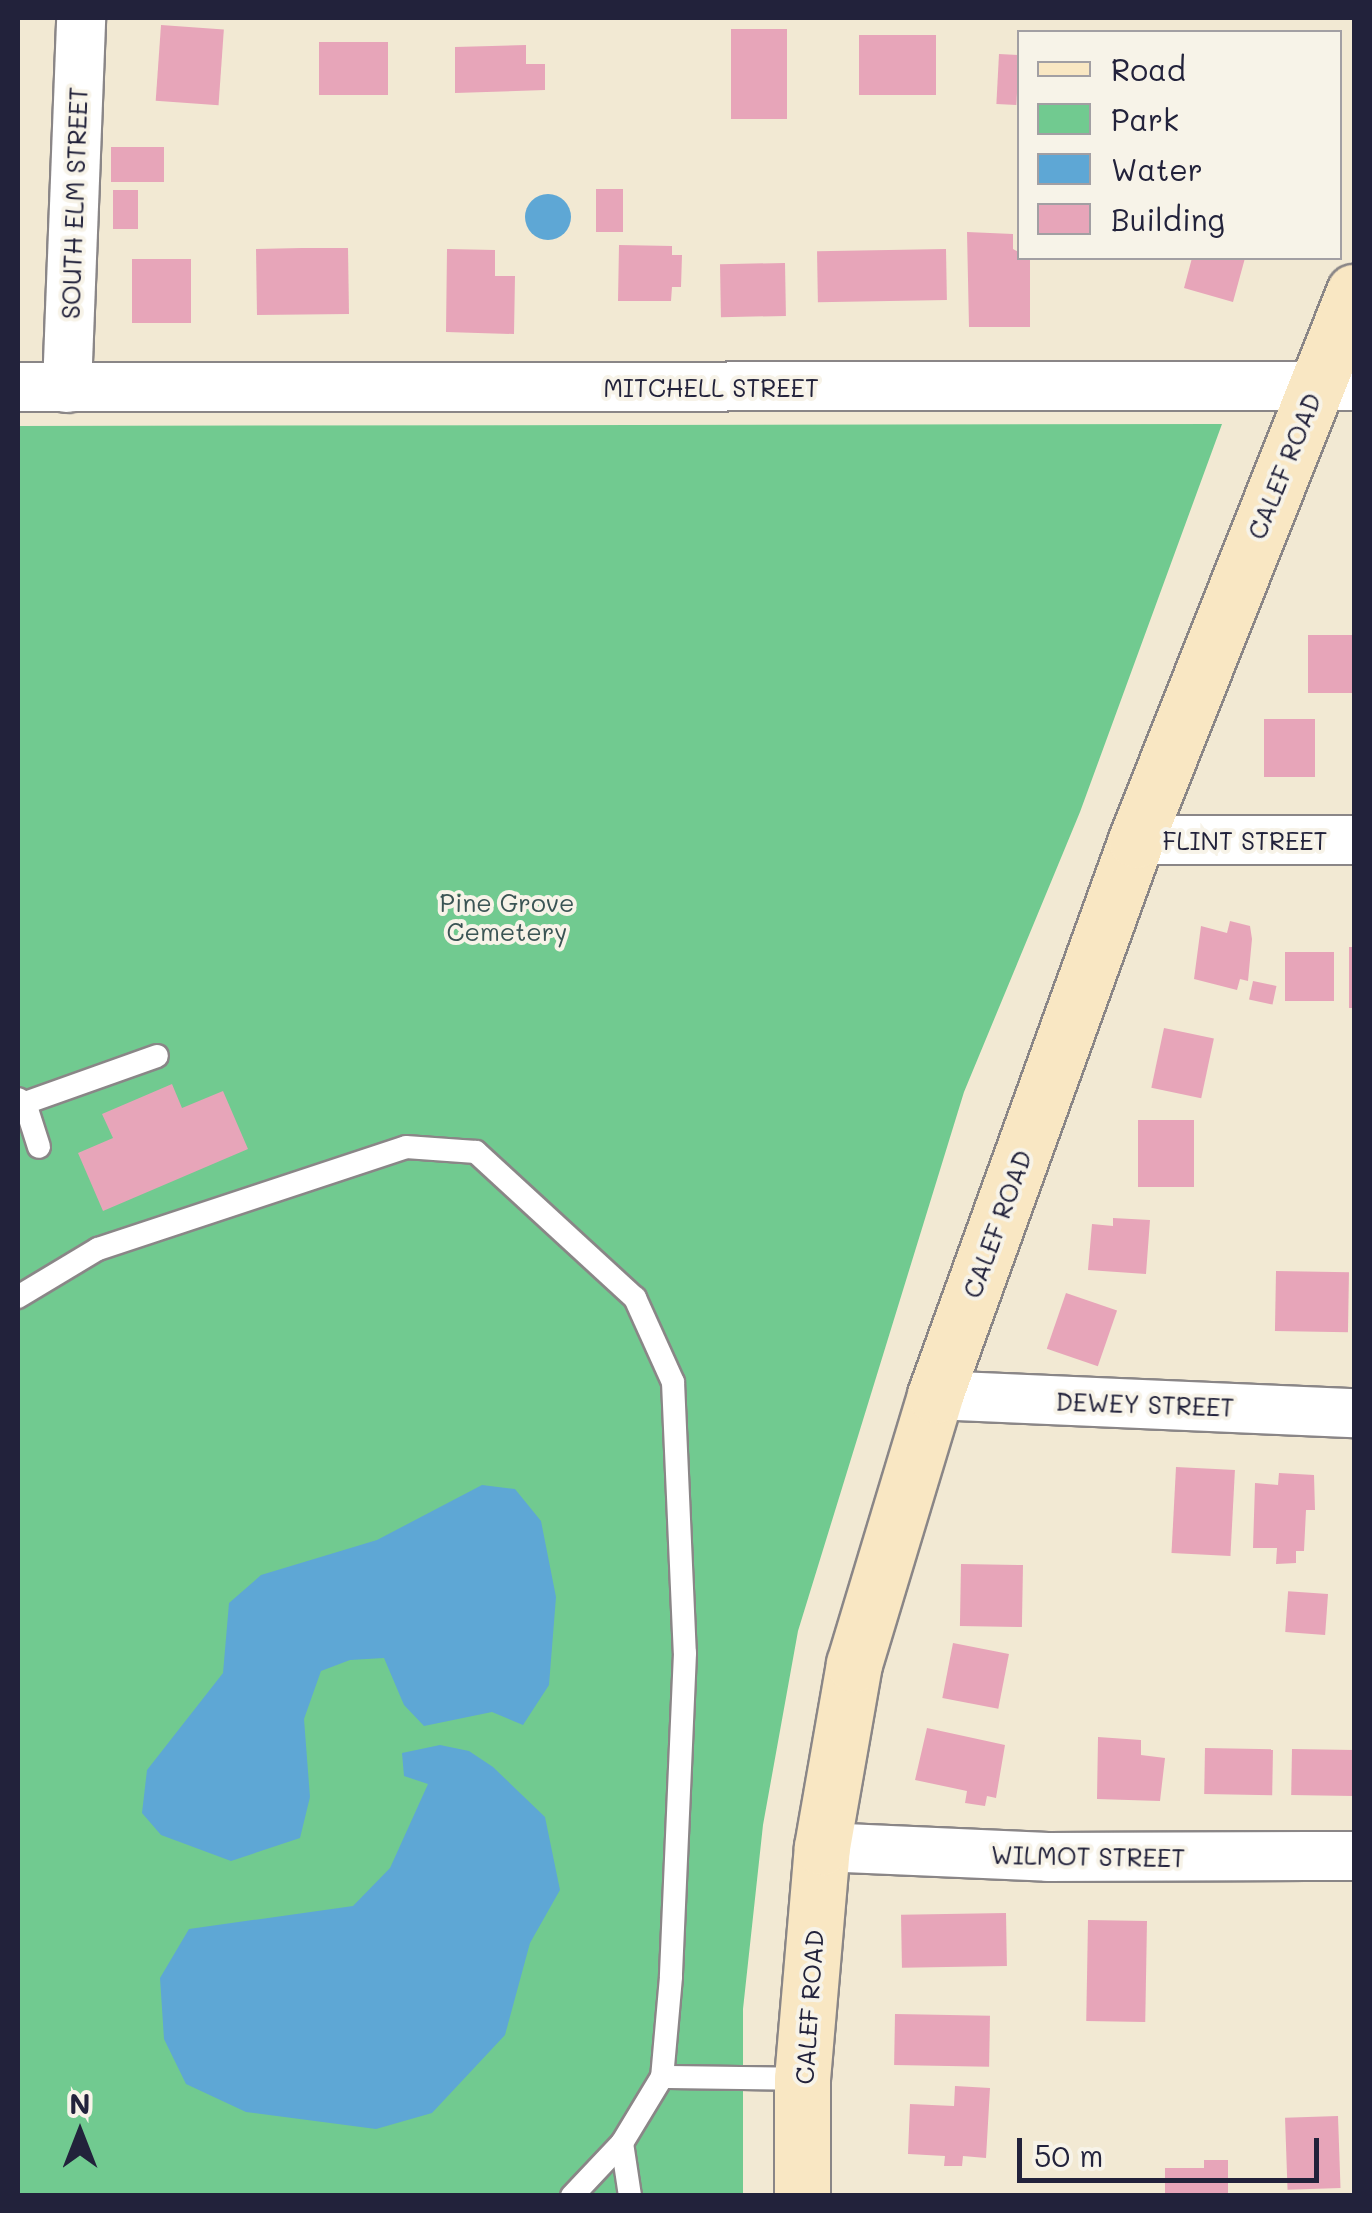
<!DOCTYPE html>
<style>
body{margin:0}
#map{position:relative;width:1372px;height:2213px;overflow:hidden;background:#f2e9d3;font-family:Mali,sans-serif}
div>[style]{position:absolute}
.green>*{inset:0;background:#71ca90}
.water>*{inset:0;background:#5ea7d5}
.round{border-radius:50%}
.building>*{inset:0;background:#e7a5b9;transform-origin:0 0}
.roads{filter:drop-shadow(2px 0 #8a8687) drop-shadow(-2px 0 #8a8687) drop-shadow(0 2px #8a8687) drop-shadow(0 -2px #8a8687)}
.lane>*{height:22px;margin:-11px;padding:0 11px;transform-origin:11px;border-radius:11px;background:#fff}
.street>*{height:48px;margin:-24px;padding:0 24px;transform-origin:24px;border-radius:24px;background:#fff}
.secondary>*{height:55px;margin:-27.5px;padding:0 27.5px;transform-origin:27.5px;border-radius:27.5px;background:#f9e7c3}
span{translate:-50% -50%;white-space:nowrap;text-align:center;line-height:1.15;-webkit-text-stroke:8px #f7f3e8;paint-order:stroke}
.street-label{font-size:25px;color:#22223b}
.park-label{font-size:25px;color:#3a5454}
.frame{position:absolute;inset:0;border:20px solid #22223b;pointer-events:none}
.legend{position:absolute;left:1017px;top:30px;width:325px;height:230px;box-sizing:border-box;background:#f7f3e8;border:2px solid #a29fa3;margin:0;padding:12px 18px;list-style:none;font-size:30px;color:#22223b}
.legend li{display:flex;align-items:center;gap:20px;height:50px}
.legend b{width:50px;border:2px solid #a29fa3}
.north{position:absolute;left:30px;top:2083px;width:100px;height:100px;-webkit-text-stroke:8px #f7f3e8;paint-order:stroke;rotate:0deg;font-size:28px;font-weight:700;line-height:40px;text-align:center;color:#22223b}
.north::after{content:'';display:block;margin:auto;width:35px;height:45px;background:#22223b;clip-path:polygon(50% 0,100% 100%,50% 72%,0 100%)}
.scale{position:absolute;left:1017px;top:2138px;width:302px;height:45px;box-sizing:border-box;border:5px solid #22223b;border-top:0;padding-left:12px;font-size:30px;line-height:35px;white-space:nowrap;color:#22223b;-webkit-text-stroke:8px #f7f3e8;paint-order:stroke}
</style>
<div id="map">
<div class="green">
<div style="clip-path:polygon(1222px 424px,1080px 812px,964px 1092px,798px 1631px,763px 1825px,743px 2009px,743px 2195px,18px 2195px,18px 426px)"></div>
</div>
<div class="water">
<div class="round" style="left:525px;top:194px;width:46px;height:46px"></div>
<div style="clip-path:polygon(482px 1485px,515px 1489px,541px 1521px,556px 1597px,549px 1685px,523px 1725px,492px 1712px,424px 1726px,404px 1705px,384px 1658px,350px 1660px,321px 1671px,304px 1719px,310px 1797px,300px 1838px,231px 1861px,161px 1835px,142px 1813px,147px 1770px,223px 1673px,229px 1603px,261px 1575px,377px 1540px)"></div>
<div style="clip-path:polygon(440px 1745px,469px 1751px,493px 1767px,545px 1817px,560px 1890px,530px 1943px,505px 2035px,432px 2113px,376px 2129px,246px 2112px,186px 2084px,164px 2039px,160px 1978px,189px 1929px,353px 1906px,390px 1868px,428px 1784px,404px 1776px,402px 1753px)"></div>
</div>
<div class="building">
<div style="left:161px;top:25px;width:63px;height:76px;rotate:4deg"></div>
<div style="left:731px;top:29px;width:56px;height:90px"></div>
<div style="left:936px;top:35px;width:60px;height:77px;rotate:90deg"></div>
<div style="left:319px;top:42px;width:69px;height:53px"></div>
<div style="clip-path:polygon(526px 45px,526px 64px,545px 64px,545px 90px,455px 93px,455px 47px)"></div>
<div style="left:999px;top:54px;width:20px;height:50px;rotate:3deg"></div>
<div style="left:111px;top:147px;width:53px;height:35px"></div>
<div style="left:623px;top:189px;width:43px;height:27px;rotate:90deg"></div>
<div style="left:113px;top:190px;width:25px;height:39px"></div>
<div style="clip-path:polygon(967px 232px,1013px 234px,1013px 249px,1030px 258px,1030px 327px,969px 327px)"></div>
<div style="clip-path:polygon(619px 245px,672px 246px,672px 255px,682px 255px,681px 287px,672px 287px,671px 301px,618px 301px)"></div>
<div style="clip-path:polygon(302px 248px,348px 248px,349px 314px,257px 315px,256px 249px)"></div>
<div style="clip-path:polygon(447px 249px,495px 250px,495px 276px,515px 276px,514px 334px,446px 332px)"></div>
<div style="left:946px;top:249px;width:51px;height:129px;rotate:89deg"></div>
<div style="clip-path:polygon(1192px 258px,1245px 258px,1233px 302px,1184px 288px)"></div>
<div style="left:132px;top:259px;width:59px;height:64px"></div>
<div style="left:785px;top:263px;width:53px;height:65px;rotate:89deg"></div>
<div style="left:1308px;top:635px;width:46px;height:58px"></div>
<div style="left:1264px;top:719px;width:51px;height:58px"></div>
<div style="clip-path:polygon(1230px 921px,1250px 926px,1252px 939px,1248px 981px,1240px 979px,1237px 990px,1194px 979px,1201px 926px,1227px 933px)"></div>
<div style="left:1349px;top:947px;width:5px;height:61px"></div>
<div style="left:1285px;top:952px;width:49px;height:49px"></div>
<div style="left:1253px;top:981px;width:24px;height:19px;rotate:12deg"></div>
<div style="left:1164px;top:1028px;width:51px;height:61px;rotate:12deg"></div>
<div style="clip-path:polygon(172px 1084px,182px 1108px,223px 1091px,248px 1149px,103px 1211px,78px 1153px,113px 1138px,102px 1114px)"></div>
<div style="left:1138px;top:1120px;width:56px;height:67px"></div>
<div style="clip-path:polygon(1113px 1218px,1150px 1220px,1146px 1274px,1088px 1270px,1092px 1224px,1113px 1226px)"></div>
<div style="left:1276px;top:1271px;width:73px;height:60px;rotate:1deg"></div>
<div style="left:1066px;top:1293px;width:54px;height:59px;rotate:19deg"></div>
<div style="left:1176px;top:1467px;width:59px;height:86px;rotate:3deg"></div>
<div style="clip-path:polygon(1279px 1473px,1314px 1475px,1315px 1510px,1306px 1510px,1304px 1551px,1296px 1551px,1296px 1563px,1276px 1564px,1277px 1548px,1253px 1548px,1255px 1483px,1278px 1485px)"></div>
<div style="left:961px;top:1564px;width:62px;height:62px;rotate:1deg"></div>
<div style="left:1328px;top:1594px;width:41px;height:40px;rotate:94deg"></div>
<div style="left:953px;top:1643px;width:57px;height:56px;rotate:11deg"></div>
<div style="clip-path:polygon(927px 1728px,1005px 1745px,996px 1798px,987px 1796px,985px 1806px,965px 1803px,967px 1791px,915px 1780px)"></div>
<div style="clip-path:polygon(1098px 1737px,1141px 1740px,1141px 1755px,1165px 1758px,1160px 1801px,1097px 1799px)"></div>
<div style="left:1205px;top:1748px;width:68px;height:46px;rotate:1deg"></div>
<div style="left:1292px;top:1749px;width:62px;height:46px;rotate:1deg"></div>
<div style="left:1006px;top:1913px;width:53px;height:105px;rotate:89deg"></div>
<div style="left:1088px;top:1920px;width:59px;height:101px;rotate:1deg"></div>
<div style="left:895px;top:2014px;width:95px;height:51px;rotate:1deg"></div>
<div style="clip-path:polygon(955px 2086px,990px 2088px,986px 2158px,963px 2156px,962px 2166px,944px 2166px,945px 2156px,908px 2154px,910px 2104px,954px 2106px)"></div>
<div style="left:1338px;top:2116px;width:72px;height:53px;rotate:88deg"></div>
<div style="clip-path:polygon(1204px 2160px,1228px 2160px,1228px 2196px,1165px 2196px,1165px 2168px,1204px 2168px)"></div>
</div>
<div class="roads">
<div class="lane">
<div style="left:18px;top:1099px;width:8px;rotate:30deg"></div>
<div style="left:25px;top:1103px;width:140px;rotate:-19.6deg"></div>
<div style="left:25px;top:1103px;width:46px;rotate:72.3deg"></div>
<div style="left:18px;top:1297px;width:93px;rotate:-31deg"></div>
<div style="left:98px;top:1249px;width:324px;rotate:-18.3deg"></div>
<div style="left:406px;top:1147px;width:70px;rotate:4.1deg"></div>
<div style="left:476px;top:1152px;width:216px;rotate:42.6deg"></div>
<div style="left:635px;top:1298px;width:92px;rotate:65.7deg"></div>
<div style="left:673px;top:1382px;width:271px;rotate:87.5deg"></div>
<div style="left:685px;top:1653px;width:324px;rotate:92.5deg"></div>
<div style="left:671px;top:1977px;width:100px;rotate:95.1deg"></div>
<div style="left:662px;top:2077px;width:77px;rotate:121.2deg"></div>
<div style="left:622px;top:2143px;width:73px;rotate:133.3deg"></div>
<div style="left:662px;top:2077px;width:140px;rotate:0.8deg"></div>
<div style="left:622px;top:2143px;width:54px;rotate:81.4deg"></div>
</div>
<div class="street">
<div style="left:18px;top:387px;width:1336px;rotate:-0.04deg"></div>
<div style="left:67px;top:388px;width:370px;rotate:-87.8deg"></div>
<div style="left:1136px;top:840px;width:218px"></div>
<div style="left:935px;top:1395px;width:419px;rotate:2.5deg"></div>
<div style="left:822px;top:1847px;width:226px;rotate:2.5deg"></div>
<div style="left:1048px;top:1857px;width:306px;rotate:-0.2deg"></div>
</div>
<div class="secondary">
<div style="left:802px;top:2196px;width:117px;rotate:-90deg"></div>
<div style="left:802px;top:2079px;width:233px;rotate:-85.1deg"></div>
<div style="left:822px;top:1847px;width:186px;rotate:-80.1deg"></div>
<div style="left:854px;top:1664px;width:281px;rotate:-73.2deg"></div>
<div style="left:935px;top:1395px;width:590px;rotate:-70.09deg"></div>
<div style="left:1136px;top:840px;width:590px;rotate:-68.31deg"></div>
</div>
</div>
<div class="street-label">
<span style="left:74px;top:203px;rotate:-88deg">SOUTH ELM STREET</span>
<span style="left:711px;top:387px">MITCHELL STREET</span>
<span style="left:1284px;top:466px;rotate:-68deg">CALEF ROAD</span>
<span style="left:1245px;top:840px">FLINT STREET</span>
<span style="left:997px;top:1224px;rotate:-70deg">CALEF ROAD</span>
<span style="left:1145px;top:1404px;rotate:2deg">DEWEY STREET</span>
<span style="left:1088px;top:1856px;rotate:1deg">WILMOT STREET</span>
<span style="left:809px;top:2007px;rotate:-86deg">CALEF ROAD</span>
</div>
<div class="park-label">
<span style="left:507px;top:917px">Pine Grove<br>Cemetery</span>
</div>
<div class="frame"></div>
<ul class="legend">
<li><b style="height:12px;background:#f9e7c3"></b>Road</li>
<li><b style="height:28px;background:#71ca90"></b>Park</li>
<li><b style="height:28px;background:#5ea7d5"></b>Water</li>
<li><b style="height:28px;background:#e7a5b9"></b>Building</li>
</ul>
<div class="north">N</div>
<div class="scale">50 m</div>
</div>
